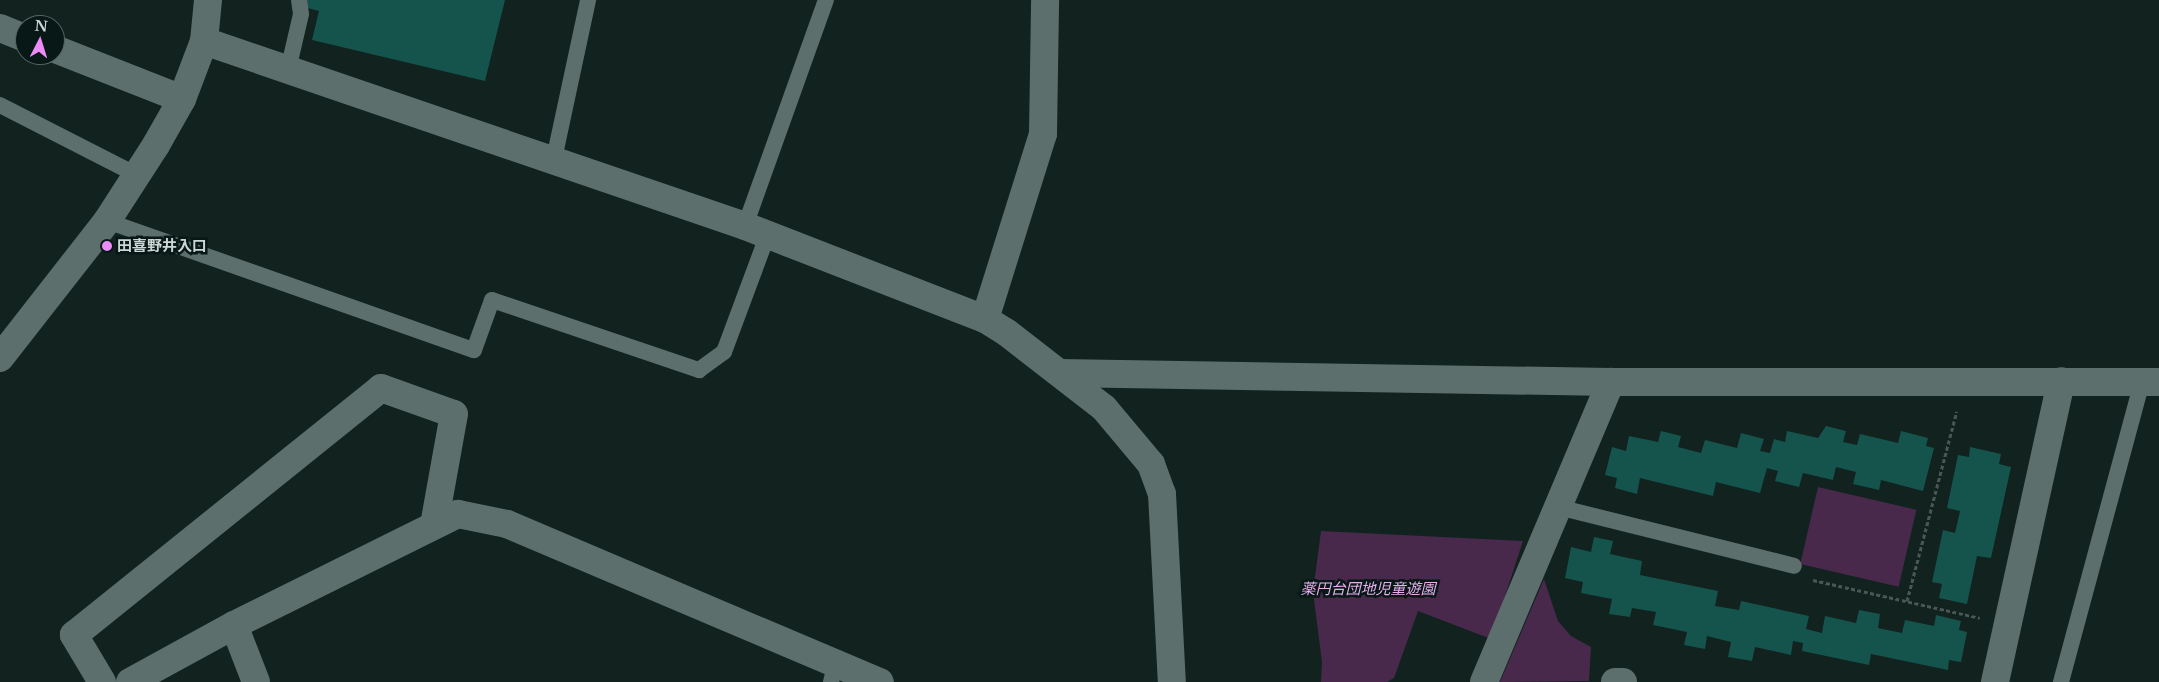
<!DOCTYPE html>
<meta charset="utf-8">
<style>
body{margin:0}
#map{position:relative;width:2159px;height:682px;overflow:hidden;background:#11221f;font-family:"Libre Baskerville","Noto Sans JP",serif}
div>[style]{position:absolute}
.green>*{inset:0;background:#48294c;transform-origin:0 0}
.building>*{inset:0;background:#15544c}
.path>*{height:3px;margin-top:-1.5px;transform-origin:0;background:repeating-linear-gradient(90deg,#495855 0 4px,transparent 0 6.5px)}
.service>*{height:16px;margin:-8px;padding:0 8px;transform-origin:8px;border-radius:8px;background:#5c6f6c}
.minor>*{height:28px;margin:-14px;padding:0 14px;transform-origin:14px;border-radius:14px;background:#5c6f6c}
.tertiary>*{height:28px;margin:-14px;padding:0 14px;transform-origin:14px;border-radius:14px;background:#5c6f6c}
.dots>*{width:14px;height:14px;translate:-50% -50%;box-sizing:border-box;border:2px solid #071816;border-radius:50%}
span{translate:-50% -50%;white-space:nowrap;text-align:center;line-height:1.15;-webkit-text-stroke:5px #071816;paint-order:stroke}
.poi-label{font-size:15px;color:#ccd6d4;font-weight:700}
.left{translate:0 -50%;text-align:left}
.park-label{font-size:15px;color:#e8aeee;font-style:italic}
.north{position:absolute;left:15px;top:15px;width:50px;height:50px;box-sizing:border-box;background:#071816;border:1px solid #566462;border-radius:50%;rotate:5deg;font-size:14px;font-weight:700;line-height:20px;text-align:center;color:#ccd6d4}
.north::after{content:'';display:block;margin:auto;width:18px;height:22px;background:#ed8cf9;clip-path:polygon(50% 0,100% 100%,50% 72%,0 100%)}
</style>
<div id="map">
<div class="green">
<div style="left:1818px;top:487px;width:101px;height:79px;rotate:13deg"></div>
<div style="clip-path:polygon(1321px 531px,1523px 541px,1491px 639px,1418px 611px,1394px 678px,1387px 682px,1321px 682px,1322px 662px,1313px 592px)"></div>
<div style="clip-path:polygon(1544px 579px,1558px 621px,1571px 636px,1591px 647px,1589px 681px,1500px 682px)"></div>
</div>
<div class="building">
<div style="clip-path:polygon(305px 0,505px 0,485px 81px,312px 40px,319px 11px,304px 7px)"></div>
<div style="clip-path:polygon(1826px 426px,1846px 431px,1843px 442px,1857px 445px,1860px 434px,1898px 443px,1901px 431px,1928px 438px,1926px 446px,1934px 448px,1923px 491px,1881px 480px,1879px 490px,1853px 484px,1856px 472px,1836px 467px,1833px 480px,1803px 473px,1799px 487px,1775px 481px,1778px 471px,1767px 468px,1760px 493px,1716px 482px,1713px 496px,1640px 478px,1637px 494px,1615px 488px,1617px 478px,1605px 475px,1612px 447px,1626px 451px,1629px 436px,1658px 442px,1661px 431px,1681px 436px,1678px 447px,1701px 453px,1705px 440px,1737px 448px,1741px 433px,1764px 439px,1760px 451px,1770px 453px,1774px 439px,1785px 442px,1787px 431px,1818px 438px)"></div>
<div style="clip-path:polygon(1970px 447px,2001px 454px,1999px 464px,2011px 467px,1991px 558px,1977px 556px,1967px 604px,1939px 598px,1942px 584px,1932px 582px,1943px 530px,1955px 533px,1960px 511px,1947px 508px,1958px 455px,1969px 457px)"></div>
<div style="clip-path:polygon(1594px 537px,1613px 541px,1610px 554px,1642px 561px,1640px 575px,1718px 591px,1715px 606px,1739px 610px,1741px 601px,1809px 616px,1806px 629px,1822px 633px,1825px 616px,1856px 623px,1859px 610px,1880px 614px,1878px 628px,1902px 633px,1905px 620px,1934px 626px,1936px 615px,1961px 621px,1959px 630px,1967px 632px,1961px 662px,1949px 660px,1948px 670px,1871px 654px,1869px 665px,1802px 651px,1803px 643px,1793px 641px,1791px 655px,1755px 647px,1752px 661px,1728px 657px,1731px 642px,1707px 636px,1705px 649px,1684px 645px,1687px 632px,1653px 625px,1656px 612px,1632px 608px,1630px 617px,1609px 614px,1612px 599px,1581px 593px,1583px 582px,1565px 578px,1571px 547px,1591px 552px)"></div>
</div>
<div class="path">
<div style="left:1813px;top:580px;width:171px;rotate:12.8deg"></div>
<div style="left:1907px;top:601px;width:196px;rotate:-75.3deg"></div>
</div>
<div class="service">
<div style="left:288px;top:70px;width:57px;rotate:-76.9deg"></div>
<div style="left:301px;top:14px;width:14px;rotate:-98deg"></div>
<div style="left:0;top:105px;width:154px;rotate:27.1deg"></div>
<div style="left:554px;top:159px;width:163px;rotate:-77.9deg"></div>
<div style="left:107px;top:221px;width:389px;rotate:19.4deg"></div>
<div style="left:474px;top:350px;width:53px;rotate:-70.2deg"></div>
<div style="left:492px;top:300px;width:219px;rotate:18.7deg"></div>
<div style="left:699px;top:370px;width:31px;rotate:-36deg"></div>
<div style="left:724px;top:352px;width:126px;rotate:-69.6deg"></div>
<div style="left:745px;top:226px;width:240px;rotate:-70.3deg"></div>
<div style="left:1558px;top:507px;width:243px;rotate:14deg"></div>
<div style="left:831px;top:682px;width:21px;rotate:-76deg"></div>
<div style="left:2061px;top:682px;width:312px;rotate:-74.9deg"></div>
</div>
<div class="minor">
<div style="left:0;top:28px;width:27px;rotate:22deg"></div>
<div style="left:204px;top:41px;width:572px;rotate:18.88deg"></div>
<div style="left:745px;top:226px;width:257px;rotate:21.2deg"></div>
<div style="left:985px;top:319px;width:25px;rotate:32deg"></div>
<div style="left:1006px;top:332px;width:124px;rotate:37.8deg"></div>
<div style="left:1104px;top:408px;width:73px;rotate:50deg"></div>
<div style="left:1151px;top:464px;width:32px;rotate:70deg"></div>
<div style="left:1162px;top:494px;width:188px;rotate:87deg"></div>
<div style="left:55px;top:49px;width:136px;rotate:21.5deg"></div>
<div style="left:985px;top:319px;width:194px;rotate:-72.6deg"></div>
<div style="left:1043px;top:134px;width:134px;rotate:-89.1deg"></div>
<div style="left:1060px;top:373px;width:551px;rotate:0.94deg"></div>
<div style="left:1611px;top:382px;width:548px"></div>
<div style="left:234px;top:625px;width:61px;rotate:68.9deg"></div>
<div style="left:102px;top:682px;width:55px;rotate:-120.8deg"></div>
<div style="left:74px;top:635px;width:394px;rotate:-38.8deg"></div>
<div style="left:381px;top:388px;width:77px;rotate:19.6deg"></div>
<div style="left:454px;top:414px;width:113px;rotate:100.2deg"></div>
<div style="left:130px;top:682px;width:119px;rotate:-28.7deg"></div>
<div style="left:234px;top:625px;width:250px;rotate:-26.4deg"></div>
<div style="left:458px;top:514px;width:50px;rotate:11.5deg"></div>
<div style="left:507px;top:524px;width:405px;rotate:23deg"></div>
<div style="left:1484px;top:682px;width:326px;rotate:-67.1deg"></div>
<div style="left:1615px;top:682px;width:8px"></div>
<div style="left:1995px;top:682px;width:308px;rotate:-77.6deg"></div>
</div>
<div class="tertiary">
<div style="left:0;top:358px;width:174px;rotate:-52deg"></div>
<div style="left:107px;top:221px;width:90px;rotate:-57.2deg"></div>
<div style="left:156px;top:145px;width:53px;rotate:-60.5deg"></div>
<div style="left:182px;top:99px;width:62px;rotate:-69.2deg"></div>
<div style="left:204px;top:41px;width:41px;rotate:-84.4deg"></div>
</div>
<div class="dots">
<div style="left:107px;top:246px;background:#ed8cf9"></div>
</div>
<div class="poi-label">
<span class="left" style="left:117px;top:246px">田喜野井入口</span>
</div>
<div class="park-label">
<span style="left:1368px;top:589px">薬円台団地児童遊園</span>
</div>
<div class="north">N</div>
</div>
